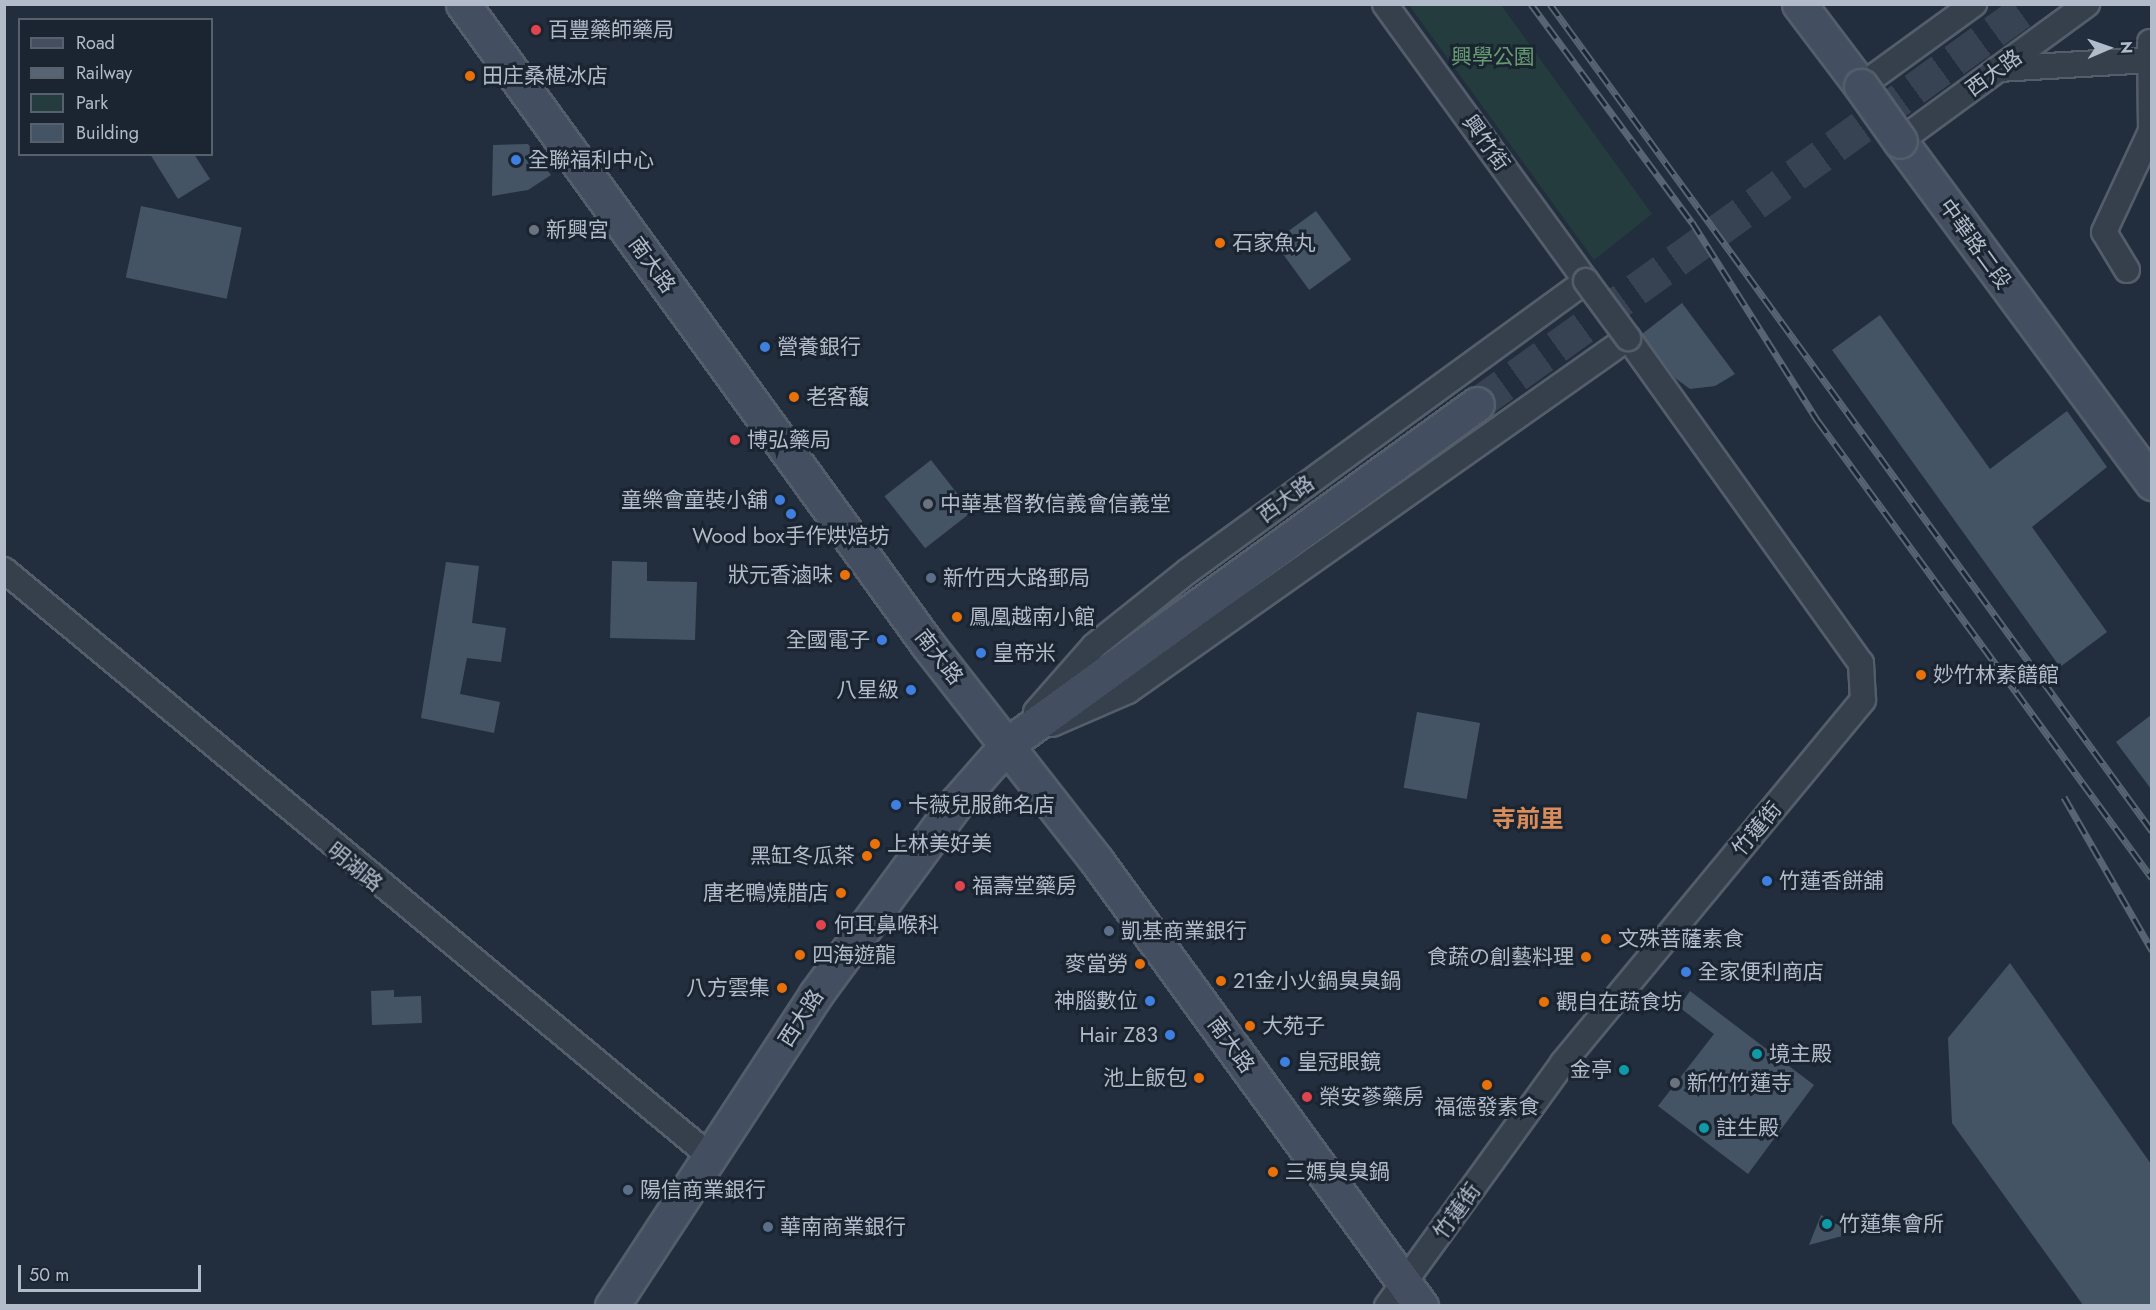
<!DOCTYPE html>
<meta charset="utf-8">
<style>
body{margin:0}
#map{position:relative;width:2156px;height:1310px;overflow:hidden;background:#222e3d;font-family:Jost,"Noto Sans TC","Noto Sans JP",sans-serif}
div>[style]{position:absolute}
.green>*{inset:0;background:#243c3e}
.building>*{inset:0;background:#455464;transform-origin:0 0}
.secondary-tunnel>*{height:33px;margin-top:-16.5px;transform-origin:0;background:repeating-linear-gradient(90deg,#374352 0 33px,transparent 0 49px)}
.roads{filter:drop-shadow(2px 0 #545e6b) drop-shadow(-2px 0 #545e6b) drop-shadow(0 2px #545e6b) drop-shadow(0 -2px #545e6b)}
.street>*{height:24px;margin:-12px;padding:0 12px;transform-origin:12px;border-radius:12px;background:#36404d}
.secondary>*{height:33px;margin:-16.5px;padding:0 16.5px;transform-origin:16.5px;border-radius:16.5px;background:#434f60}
.rail>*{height:7px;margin-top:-3.5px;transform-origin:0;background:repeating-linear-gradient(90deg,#1b2532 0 14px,#576474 0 28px);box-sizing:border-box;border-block:2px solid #576474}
.bridges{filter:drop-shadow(2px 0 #545e6b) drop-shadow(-2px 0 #545e6b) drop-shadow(0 2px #545e6b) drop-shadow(0 -2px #545e6b)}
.street-bridge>*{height:24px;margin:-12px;padding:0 12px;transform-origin:12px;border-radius:12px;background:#36404d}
.secondary-bridge>*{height:33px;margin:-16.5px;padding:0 16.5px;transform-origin:16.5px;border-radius:16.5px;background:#434f60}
.dots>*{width:16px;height:16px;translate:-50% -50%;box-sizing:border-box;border:3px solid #1b2532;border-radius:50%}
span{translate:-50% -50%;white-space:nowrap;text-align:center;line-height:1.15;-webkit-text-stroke:6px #1b2532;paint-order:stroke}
.poi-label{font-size:21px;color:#b1bbc9}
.left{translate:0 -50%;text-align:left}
.right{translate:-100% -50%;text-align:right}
.park-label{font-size:21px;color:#679b71}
.street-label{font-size:21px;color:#b1bbc9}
.quarter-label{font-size:24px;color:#da8d5b;font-weight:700}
.frame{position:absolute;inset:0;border:6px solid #b1bbc9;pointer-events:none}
.legend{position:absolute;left:18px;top:18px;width:195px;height:138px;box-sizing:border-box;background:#1b2532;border:2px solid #57616e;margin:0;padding:8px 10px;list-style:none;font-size:18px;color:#b1bbc9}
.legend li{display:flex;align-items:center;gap:12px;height:30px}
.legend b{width:30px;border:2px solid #57616e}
.north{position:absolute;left:2078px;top:18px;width:60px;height:60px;-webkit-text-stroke:4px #1b2532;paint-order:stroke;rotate:88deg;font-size:16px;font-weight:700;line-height:24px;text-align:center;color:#b1bbc9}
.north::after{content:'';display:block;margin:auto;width:21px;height:27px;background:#b1bbc9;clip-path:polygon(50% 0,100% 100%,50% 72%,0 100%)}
.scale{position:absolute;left:18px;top:1265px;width:183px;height:27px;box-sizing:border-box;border:3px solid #b1bbc9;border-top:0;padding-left:8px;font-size:18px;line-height:21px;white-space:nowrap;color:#b1bbc9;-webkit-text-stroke:4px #1b2532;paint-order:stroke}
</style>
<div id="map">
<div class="green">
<div style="clip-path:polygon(1409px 5px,1501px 5px,1652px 214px,1594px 260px)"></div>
</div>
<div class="building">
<div style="clip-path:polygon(528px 144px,551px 175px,528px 190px,492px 196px,493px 145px)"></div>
<div style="clip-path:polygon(150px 154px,194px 154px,210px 179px,178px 199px)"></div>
<div style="left:141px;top:206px;width:103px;height:73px;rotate:12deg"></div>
<div style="left:1316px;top:211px;width:60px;height:52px;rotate:54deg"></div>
<div style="clip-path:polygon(1682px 303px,1735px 374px,1715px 386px,1690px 389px,1675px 378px,1642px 334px)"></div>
<div style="clip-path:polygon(1880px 315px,1990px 469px,2067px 411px,2107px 467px,2032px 527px,2107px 632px,2060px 667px,1832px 350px)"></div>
<div style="left:931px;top:460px;width:66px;height:59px;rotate:52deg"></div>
<div style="clip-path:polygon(612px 561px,647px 562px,647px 581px,697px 582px,695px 640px,610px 638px)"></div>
<div style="clip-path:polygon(446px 562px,479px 566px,472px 623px,506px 628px,501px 662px,467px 658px,460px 694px,500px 702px,494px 733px,421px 718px)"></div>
<div style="left:1417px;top:712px;width:64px;height:77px;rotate:10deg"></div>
<div style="clip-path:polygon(2151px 715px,2151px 789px,2116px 742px)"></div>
<div style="clip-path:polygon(2010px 963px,2151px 1164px,2151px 1305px,2083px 1305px,1952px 1123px,1948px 1038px)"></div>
<div style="clip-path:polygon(394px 990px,394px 997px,421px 996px,422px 1023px,372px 1025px,371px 991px)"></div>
<div style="clip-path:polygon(1690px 991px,1814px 1085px,1748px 1174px,1658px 1106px,1714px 1034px,1679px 1007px)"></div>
<div style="clip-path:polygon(1821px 1215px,1853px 1233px,1809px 1245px)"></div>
</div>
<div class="secondary-tunnel">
<div style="left:1477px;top:404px;width:684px;rotate:-35.78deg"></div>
</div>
<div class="roads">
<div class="street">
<div style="left:1998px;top:69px;width:153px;rotate:-3.4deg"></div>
<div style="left:1861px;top:86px;width:140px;rotate:-36deg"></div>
<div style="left:1900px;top:141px;width:232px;rotate:-36.2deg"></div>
<div style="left:2127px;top:270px;width:44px;rotate:-121.2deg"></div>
<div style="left:2104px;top:232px;width:111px;rotate:-65deg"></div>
<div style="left:2151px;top:131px;width:89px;rotate:-90.6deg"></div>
<div style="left:4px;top:570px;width:919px;rotate:39.7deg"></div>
<div style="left:1036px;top:712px;width:88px;rotate:-48.7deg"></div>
<div style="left:1094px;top:646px;width:120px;rotate:-38.6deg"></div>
<div style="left:1188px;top:571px;width:492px;rotate:-36.1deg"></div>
<div style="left:1586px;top:281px;width:342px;rotate:-126deg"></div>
<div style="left:1052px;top:724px;width:83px;rotate:-23.5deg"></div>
<div style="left:1128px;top:691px;width:612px;rotate:-35.22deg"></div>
<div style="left:1628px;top:338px;width:400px;rotate:54.4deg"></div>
<div style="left:1861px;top:663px;width:37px;rotate:87deg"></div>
<div style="left:1863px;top:700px;width:471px;rotate:129.6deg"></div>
<div style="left:1563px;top:1063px;width:300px;rotate:125.9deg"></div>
</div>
<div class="secondary">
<div style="left:463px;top:4px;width:792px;rotate:54.04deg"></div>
<div style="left:928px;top:645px;width:273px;rotate:52deg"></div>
<div style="left:1096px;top:860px;width:552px;rotate:53.92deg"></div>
<div style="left:1799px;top:4px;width:103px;rotate:52.9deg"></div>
<div style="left:1900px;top:141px;width:425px;rotate:53.6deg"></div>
<div style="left:612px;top:1306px;width:373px;rotate:-56.8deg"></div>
<div style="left:816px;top:994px;width:238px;rotate:-53.7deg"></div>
<div style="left:957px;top:802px;width:77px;rotate:-48.7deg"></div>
<div style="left:1008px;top:744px;width:579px;rotate:-35.94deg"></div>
</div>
</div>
<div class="rail">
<div style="left:1531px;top:4px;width:271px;rotate:53.6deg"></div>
<div style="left:1692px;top:222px;width:236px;rotate:57.7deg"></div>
<div style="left:1818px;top:421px;width:566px;rotate:53.84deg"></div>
<div style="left:1550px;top:4px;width:1023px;rotate:53.95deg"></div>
<div style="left:2064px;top:797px;width:177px;rotate:60.1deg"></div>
</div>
<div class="bridges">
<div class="street-bridge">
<div style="left:1586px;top:281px;width:71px;rotate:53.6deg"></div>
</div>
<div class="secondary-bridge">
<div style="left:1861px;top:86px;width:67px;rotate:54.7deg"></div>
</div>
</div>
<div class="dots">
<div style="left:536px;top:30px;background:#e0444e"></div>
<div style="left:470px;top:76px;background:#e8710a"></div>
<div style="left:516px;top:160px;background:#3f7fe0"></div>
<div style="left:534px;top:230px;background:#6b7280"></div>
<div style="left:1220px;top:243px;background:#e8710a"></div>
<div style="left:765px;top:347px;background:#3f7fe0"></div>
<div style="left:794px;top:397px;background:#e8710a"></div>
<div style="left:735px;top:440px;background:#e0444e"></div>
<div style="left:780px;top:500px;background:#3f7fe0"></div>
<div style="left:928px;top:504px;background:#6b7280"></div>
<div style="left:791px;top:514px;background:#3f7fe0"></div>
<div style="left:845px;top:575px;background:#e8710a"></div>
<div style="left:931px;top:578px;background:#5c6f8a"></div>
<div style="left:957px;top:617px;background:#e8710a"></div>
<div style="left:882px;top:640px;background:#3f7fe0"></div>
<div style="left:981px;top:653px;background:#3f7fe0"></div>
<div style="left:1921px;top:675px;background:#e8710a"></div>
<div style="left:911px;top:690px;background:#3f7fe0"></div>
<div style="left:896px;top:805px;background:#3f7fe0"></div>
<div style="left:875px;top:844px;background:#e8710a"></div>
<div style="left:867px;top:856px;background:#e8710a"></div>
<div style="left:1767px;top:881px;background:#3f7fe0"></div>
<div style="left:960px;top:886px;background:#e0444e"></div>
<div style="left:841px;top:893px;background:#e8710a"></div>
<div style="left:821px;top:925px;background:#e0444e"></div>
<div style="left:1109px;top:931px;background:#5c6f8a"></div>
<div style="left:1606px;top:939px;background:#e8710a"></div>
<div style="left:800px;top:955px;background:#e8710a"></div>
<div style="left:1586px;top:957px;background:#e8710a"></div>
<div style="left:1140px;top:964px;background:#e8710a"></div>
<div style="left:1686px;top:972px;background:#3f7fe0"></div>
<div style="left:1221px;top:981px;background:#e8710a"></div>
<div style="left:782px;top:988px;background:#e8710a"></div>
<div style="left:1150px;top:1001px;background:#3f7fe0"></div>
<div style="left:1544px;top:1002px;background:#e8710a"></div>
<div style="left:1250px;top:1026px;background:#e8710a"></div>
<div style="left:1170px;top:1035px;background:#3f7fe0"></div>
<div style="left:1757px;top:1054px;background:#0f9aa8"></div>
<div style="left:1285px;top:1062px;background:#3f7fe0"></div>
<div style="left:1624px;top:1070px;background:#0f9aa8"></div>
<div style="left:1199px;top:1078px;background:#e8710a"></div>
<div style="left:1675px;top:1083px;background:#6b7280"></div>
<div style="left:1487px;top:1085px;background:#e8710a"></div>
<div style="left:1307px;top:1097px;background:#e0444e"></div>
<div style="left:1704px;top:1128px;background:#0f9aa8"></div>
<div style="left:1273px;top:1172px;background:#e8710a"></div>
<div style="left:628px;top:1190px;background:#5c6f8a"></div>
<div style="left:1827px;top:1224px;background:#0f9aa8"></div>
<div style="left:768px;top:1227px;background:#5c6f8a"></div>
</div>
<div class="poi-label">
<span class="left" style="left:548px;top:30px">百豐藥師藥局</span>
<span class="left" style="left:482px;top:76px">田庄桑椹冰店</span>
<span class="left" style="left:528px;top:160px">全聯福利中心</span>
<span class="left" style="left:546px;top:230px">新興宮</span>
<span class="left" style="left:1232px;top:243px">石家魚丸</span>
<span class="left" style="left:777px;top:347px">營養銀行</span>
<span class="left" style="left:806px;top:397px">老客馥</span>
<span class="left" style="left:747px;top:440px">博弘藥局</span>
<span class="right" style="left:768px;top:500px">童樂會童裝小舖</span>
<span class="left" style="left:940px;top:504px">中華基督教信義會信義堂</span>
<span style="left:791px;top:536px">Wood box手作烘焙坊</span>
<span class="right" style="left:833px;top:575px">狀元香滷味</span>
<span class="left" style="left:943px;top:578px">新竹西大路郵局</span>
<span class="left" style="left:969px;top:617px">鳳凰越南小館</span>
<span class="right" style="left:870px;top:640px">全國電子</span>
<span class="left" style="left:993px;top:653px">皇帝米</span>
<span class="left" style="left:1933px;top:675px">妙竹林素饍館</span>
<span class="right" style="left:899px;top:690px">八星級</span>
<span class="left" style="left:908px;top:805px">卡薇兒服飾名店</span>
<span class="left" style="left:887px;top:844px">上林美好美</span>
<span class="right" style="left:855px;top:856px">黑缸冬瓜茶</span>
<span class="left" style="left:1779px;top:881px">竹蓮香餅舖</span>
<span class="left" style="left:972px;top:886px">福壽堂藥房</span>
<span class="right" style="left:829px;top:893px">唐老鴨燒腊店</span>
<span class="left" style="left:834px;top:925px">何耳鼻喉科</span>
<span class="left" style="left:1121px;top:931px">凱基商業銀行</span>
<span class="left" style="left:1618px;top:939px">文殊菩薩素食</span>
<span class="left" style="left:812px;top:955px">四海遊龍</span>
<span class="right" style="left:1574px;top:957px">食蔬の創藝料理</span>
<span class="right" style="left:1128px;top:964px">麥當勞</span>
<span class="left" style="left:1698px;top:972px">全家便利商店</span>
<span class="left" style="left:1233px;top:981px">21金小火鍋臭臭鍋</span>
<span class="right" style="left:770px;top:988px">八方雲集</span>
<span class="right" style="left:1138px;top:1001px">神腦數位</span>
<span class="left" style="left:1556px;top:1002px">觀自在蔬食坊</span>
<span class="left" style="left:1262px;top:1026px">大苑子</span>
<span class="right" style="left:1158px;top:1035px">Hair Z83</span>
<span class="left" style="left:1769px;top:1054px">境主殿</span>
<span class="left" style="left:1297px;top:1062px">皇冠眼鏡</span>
<span class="right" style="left:1612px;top:1070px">金亭</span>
<span class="right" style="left:1187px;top:1078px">池上飯包</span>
<span class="left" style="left:1687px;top:1083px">新竹竹蓮寺</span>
<span class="left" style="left:1319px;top:1097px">榮安蔘藥房</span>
<span style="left:1487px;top:1107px">福德發素食</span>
<span class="left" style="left:1716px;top:1128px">註生殿</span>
<span class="left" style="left:1285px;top:1172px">三媽臭臭鍋</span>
<span class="left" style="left:640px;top:1190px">陽信商業銀行</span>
<span class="left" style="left:1839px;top:1224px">竹蓮集會所</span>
<span class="left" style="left:780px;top:1227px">華南商業銀行</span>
</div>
<div class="park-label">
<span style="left:1493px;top:57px">興學公園</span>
</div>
<div class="street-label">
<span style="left:1994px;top:73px;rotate:-36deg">西大路</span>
<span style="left:1486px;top:143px;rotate:54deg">興竹街</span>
<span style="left:1975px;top:244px;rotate:54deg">中華路二段</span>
<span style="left:652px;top:265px;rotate:54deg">南大路</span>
<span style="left:1286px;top:499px;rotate:-36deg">西大路</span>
<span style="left:939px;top:657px;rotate:52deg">南大路</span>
<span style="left:1757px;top:829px;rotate:-50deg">竹蓮街</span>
<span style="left:355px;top:867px;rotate:39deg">明湖路</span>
<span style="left:801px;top:1018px;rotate:-57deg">西大路</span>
<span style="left:1231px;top:1045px;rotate:54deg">南大路</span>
<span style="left:1457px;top:1211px;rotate:-54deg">竹蓮街</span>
</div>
<div class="quarter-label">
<span style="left:1528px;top:819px">寺前里</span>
</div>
<div class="frame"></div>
<ul class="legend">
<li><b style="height:8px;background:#434f60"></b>Road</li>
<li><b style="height:8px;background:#576474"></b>Railway</li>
<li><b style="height:16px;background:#243c3e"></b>Park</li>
<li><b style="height:16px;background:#455464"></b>Building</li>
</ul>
<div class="north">N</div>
<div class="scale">50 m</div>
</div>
